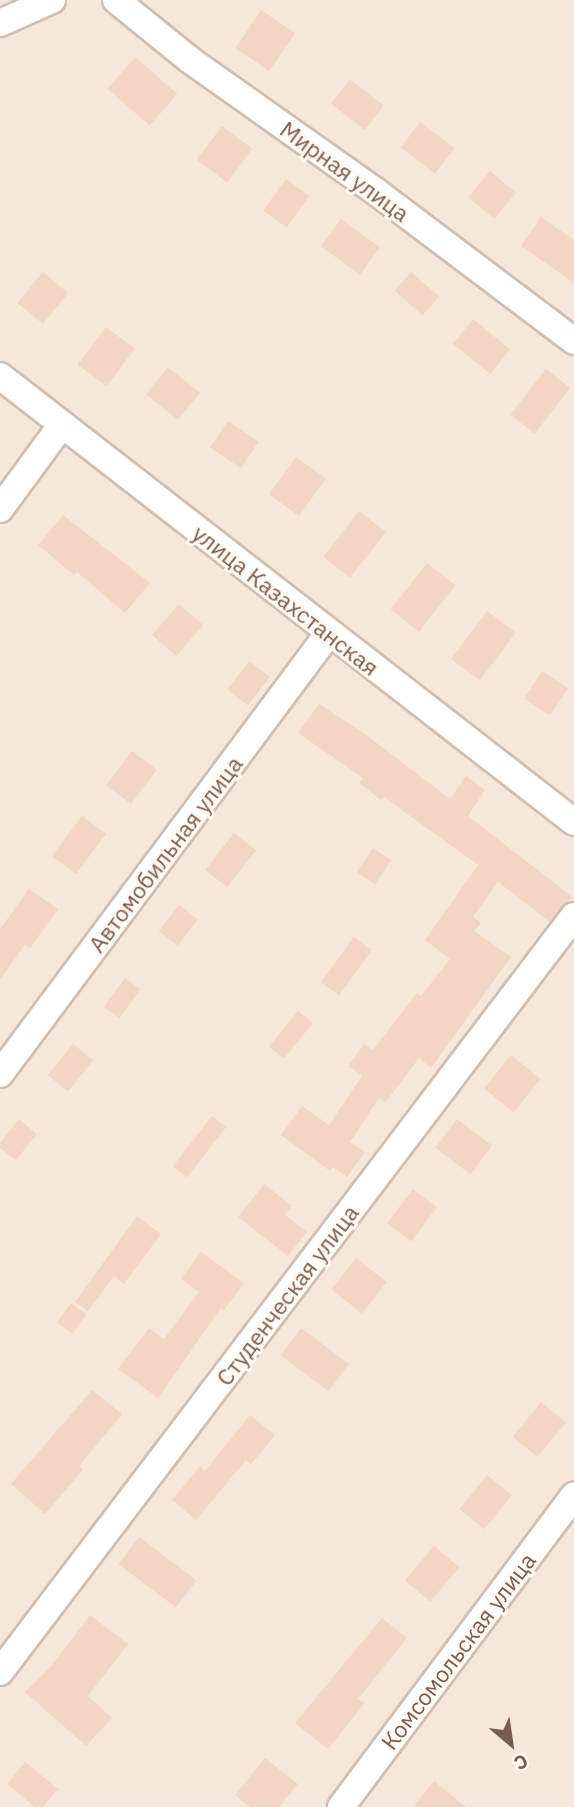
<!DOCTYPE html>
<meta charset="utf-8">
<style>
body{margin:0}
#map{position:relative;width:574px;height:1807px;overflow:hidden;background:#fdf6ec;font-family:"IBM Plex Sans",sans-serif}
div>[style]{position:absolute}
.residential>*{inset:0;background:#f5e8da;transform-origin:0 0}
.building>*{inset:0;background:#f3d5c3;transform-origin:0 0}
.roads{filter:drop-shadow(2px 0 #d1beb0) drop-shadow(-2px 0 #d1beb0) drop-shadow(0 2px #d1beb0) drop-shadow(0 -2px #d1beb0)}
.minor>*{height:26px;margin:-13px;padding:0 13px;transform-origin:13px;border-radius:13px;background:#fff}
span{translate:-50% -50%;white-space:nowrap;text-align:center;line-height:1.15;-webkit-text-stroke:6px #fffaf3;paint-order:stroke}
.street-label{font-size:23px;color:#7a5c4d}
.north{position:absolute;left:476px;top:1709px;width:70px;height:70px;-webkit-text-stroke:5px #fffaf3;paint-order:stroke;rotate:151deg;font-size:19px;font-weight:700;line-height:28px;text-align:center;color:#7a5c4d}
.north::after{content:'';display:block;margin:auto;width:24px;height:32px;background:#7a5c4d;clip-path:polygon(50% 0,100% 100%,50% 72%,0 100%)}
</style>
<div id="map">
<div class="residential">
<div style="left:0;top:0;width:574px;height:1807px"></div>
</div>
<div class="building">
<div style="left:261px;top:10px;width:41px;height:46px;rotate:34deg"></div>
<div style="left:135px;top:57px;width:56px;height:42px;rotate:41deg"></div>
<div style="left:350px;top:79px;width:43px;height:31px;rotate:38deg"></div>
<div style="left:420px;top:122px;width:43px;height:32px;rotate:37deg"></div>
<div style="left:222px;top:126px;width:38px;height:42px;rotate:37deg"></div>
<div style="left:490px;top:171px;width:34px;height:34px;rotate:40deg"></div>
<div style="left:286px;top:179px;width:29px;height:39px;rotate:36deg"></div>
<div style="clip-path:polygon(541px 217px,574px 240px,574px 283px,521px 246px)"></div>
<div style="left:341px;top:219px;width:48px;height:34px;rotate:36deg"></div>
<div style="left:43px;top:272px;width:33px;height:40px;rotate:40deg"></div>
<div style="left:411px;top:272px;width:37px;height:25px;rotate:41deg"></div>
<div style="left:473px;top:319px;width:48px;height:32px;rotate:39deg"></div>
<div style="left:106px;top:327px;width:36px;height:47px;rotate:37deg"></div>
<div style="left:168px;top:367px;width:41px;height:35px;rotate:39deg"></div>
<div style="left:546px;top:369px;width:31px;height:58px;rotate:38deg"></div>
<div style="left:228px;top:421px;width:37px;height:32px;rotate:34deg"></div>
<div style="left:296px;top:457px;width:37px;height:46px;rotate:36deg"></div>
<div style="left:359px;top:511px;width:34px;height:58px;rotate:38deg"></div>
<div style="clip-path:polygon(63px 515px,150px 583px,125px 613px,77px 572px,74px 575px,38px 545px)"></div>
<div style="left:427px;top:563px;width:36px;height:59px;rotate:38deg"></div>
<div style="left:179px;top:604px;width:32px;height:41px;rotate:41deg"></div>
<div style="left:487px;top:611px;width:36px;height:60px;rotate:37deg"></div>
<div style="left:249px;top:661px;width:26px;height:36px;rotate:37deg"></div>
<div style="left:542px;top:671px;width:31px;height:33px;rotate:33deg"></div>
<div style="clip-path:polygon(319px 704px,365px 734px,450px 799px,466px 776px,485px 790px,468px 816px,574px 898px,562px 906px,550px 922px,498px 882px,473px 917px,481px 923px,474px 931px,511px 957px,431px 1068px,419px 1058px,385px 1103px,379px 1098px,350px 1142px,365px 1152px,347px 1177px,333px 1167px,330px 1171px,281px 1135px,302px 1106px,329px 1125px,362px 1076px,348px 1066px,364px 1044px,373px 1050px,417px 993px,421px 996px,450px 959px,425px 940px,478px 865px,384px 797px,381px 800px,359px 783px,363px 778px,298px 733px)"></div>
<div style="left:132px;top:751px;width:31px;height:43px;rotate:37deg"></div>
<div style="left:82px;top:816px;width:30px;height:50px;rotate:37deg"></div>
<div style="left:234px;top:833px;width:28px;height:47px;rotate:38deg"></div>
<div style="left:373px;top:848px;width:22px;height:29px;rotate:34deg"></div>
<div style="clip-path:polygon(29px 889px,58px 909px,30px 948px,25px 945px,0 979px,0 929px)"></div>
<div style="left:179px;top:905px;width:24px;height:33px;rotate:38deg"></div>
<div style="left:354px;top:937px;width:22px;height:56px;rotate:36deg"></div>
<div style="left:125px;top:978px;width:19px;height:36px;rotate:36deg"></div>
<div style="left:298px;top:1011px;width:19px;height:46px;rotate:39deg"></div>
<div style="left:73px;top:1044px;width:26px;height:40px;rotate:39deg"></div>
<div style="left:511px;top:1055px;width:38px;height:43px;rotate:39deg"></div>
<div style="left:212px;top:1116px;width:18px;height:64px;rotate:38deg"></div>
<div style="clip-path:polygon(19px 1119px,37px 1134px,16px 1160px,0 1148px,0 1143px)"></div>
<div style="left:457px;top:1119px;width:44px;height:36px;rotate:37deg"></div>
<div style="clip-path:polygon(264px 1184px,292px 1206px,285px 1215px,307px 1232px,288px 1256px,238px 1217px)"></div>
<div style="left:413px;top:1189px;width:30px;height:43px;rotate:37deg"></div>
<div style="clip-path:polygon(137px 1216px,161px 1234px,124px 1284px,114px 1276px,88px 1311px,75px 1302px)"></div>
<div style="clip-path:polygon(201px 1252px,244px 1283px,224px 1310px,221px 1308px,158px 1398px,118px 1369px,149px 1328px,164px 1339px,199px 1292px,181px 1279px)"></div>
<div style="left:356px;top:1258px;width:39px;height:40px;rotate:38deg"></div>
<div style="left:71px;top:1303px;width:19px;height:24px;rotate:36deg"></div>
<div style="left:301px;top:1328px;width:60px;height:34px;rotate:37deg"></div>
<div style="clip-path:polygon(92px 1390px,122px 1414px,79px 1466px,83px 1470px,45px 1514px,11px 1484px)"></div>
<div style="left:541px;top:1402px;width:32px;height:45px;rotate:39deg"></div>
<div style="clip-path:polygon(250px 1415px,275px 1435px,251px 1464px,246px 1460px,196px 1520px,172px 1500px,200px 1466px,205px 1471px)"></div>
<div style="left:487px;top:1475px;width:32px;height:44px;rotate:39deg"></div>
<div style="left:139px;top:1537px;width:72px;height:34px;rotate:37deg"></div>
<div style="left:434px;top:1546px;width:33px;height:45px;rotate:40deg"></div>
<div style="clip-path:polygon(90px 1615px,128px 1644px,88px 1696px,112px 1718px,86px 1746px,25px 1692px,52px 1665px)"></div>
<div style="clip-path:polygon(382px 1618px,407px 1638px,358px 1699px,365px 1703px,328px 1749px,295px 1723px)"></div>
<div style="clip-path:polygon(265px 1758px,298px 1784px,279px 1807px,250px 1807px,235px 1795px)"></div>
<div style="clip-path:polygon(25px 1762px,58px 1789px,43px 1807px,35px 1807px,7px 1784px)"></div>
<div style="clip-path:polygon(434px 1781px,466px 1807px,413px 1807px)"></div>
</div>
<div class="roads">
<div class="minor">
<div style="left:116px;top:0;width:95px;rotate:39deg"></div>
<div style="left:190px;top:60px;width:227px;rotate:35.3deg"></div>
<div style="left:375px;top:191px;width:249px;rotate:37deg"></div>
<div style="left:0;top:23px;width:57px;rotate:-23.9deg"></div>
<div style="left:0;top:376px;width:727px;rotate:37.85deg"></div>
<div style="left:0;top:509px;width:103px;rotate:-53.7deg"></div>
<div style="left:0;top:1074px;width:550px;rotate:-53.28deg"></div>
<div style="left:0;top:1672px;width:949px;rotate:-52.79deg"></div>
<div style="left:341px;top:1807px;width:389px;rotate:-53.2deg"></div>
</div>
</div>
<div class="street-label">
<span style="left:345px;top:171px;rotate:36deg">Мирная улица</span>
<span style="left:286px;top:600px;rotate:38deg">улица Казахстанская</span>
<span style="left:165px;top:854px;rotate:-53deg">Автомобильная улица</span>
<span style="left:287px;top:1295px;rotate:-53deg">Студенческая улица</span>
<span style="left:458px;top:1651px;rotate:-53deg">Комсомольская улица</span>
</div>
<div class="north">С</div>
</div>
